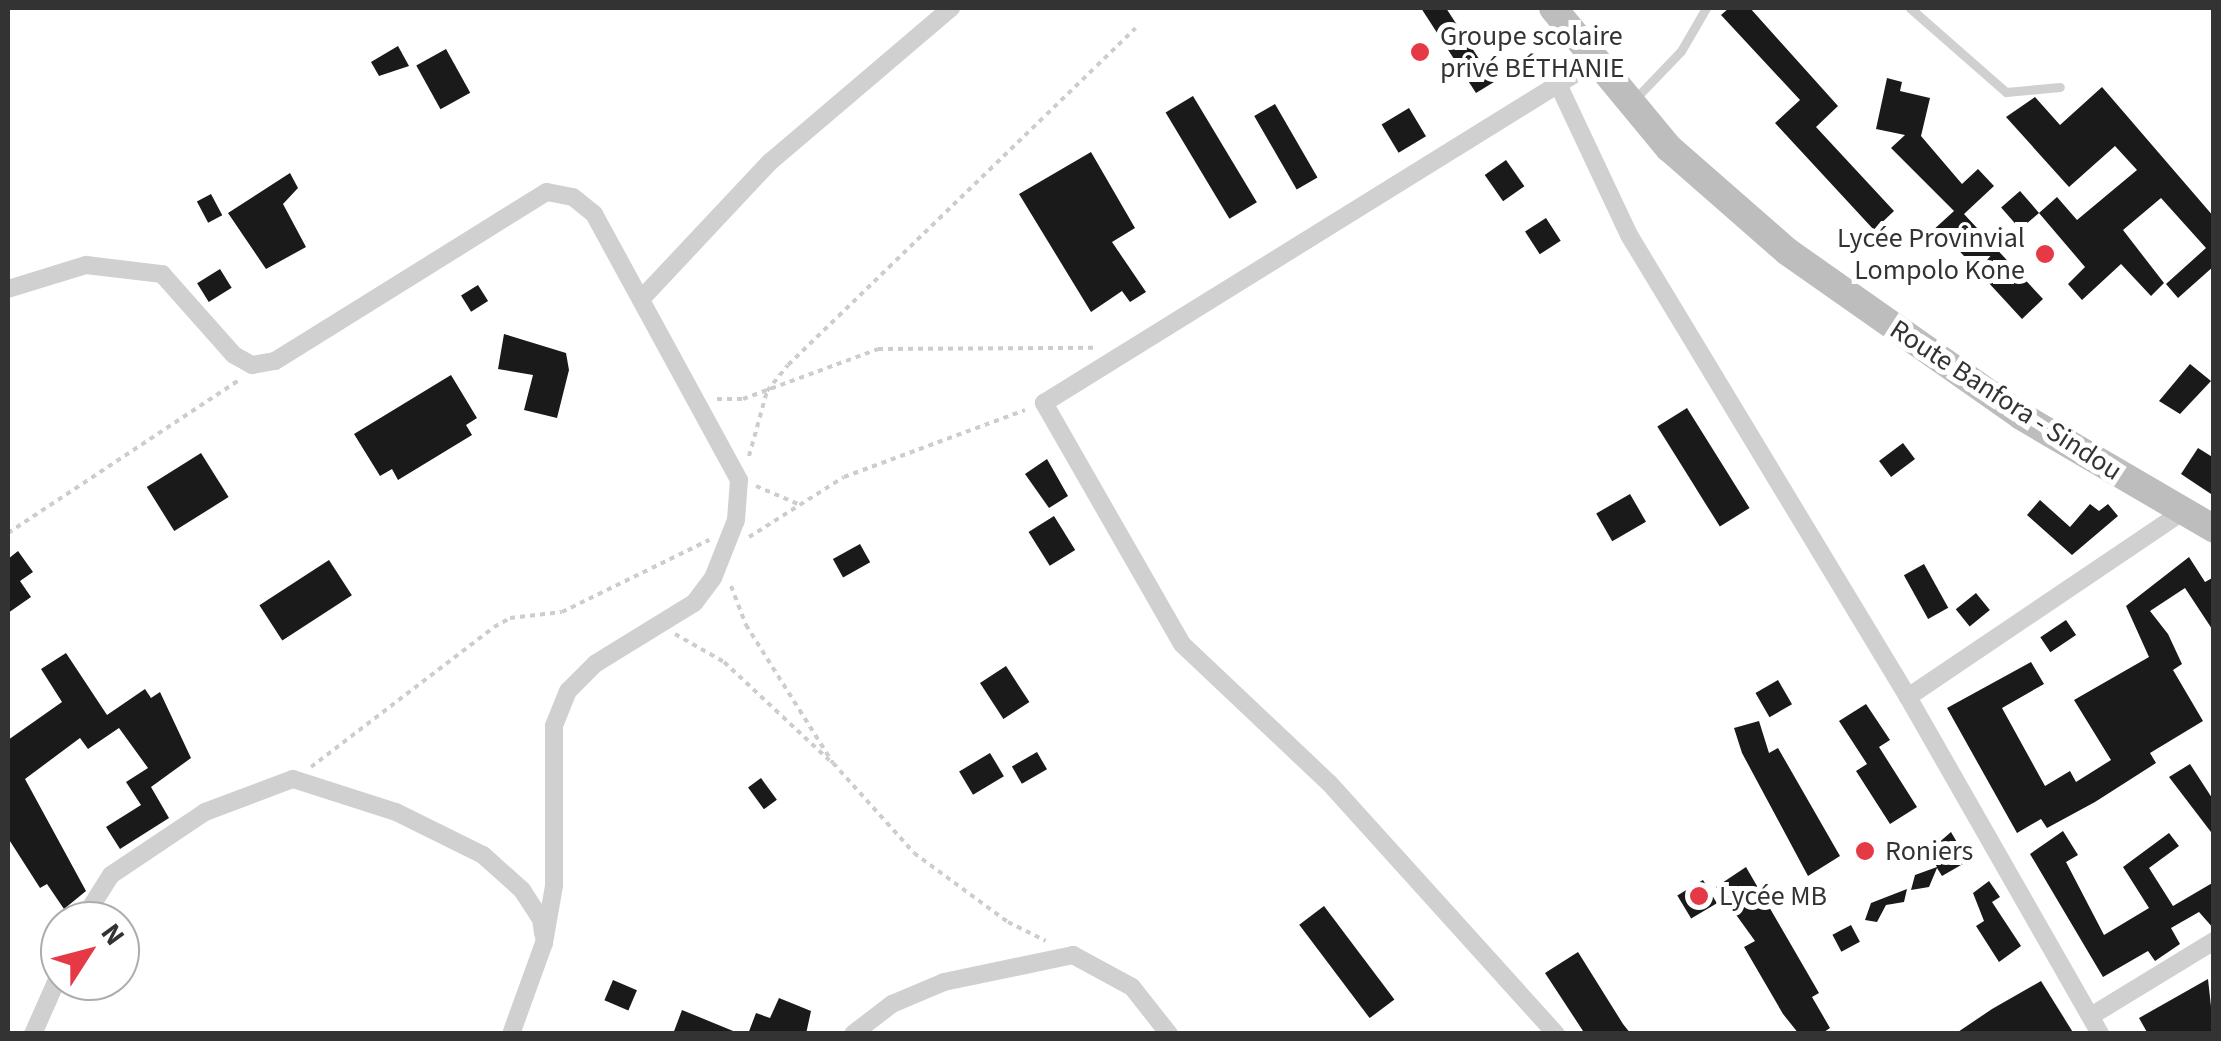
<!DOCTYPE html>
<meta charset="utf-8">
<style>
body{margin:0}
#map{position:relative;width:2221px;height:1041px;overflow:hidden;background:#fff;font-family:"Source Sans 3",sans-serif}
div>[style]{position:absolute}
.building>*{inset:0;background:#1a1a1a;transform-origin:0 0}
.path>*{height:4px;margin-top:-2px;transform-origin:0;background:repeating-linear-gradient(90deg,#cdcdcd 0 5px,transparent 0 10px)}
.lane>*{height:9px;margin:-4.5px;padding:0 4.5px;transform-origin:4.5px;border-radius:4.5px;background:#d0d0d0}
.street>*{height:18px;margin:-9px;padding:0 9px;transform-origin:9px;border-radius:9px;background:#d0d0d0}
.secondary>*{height:28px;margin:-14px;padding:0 14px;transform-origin:14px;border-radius:14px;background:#bdbdbd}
.dots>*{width:28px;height:28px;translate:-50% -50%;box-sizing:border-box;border:5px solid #fff;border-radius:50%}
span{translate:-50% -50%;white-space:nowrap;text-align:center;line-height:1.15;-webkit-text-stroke:10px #fff;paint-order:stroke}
.poi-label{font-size:28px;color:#333}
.left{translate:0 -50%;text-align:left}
.right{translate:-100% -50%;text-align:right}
.street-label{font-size:28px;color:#333}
.frame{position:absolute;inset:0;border:10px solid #333;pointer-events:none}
.north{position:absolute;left:40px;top:901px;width:100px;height:100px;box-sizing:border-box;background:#fff;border:2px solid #adadad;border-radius:50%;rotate:54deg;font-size:28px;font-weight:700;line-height:40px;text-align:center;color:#333}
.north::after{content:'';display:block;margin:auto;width:35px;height:45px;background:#e63946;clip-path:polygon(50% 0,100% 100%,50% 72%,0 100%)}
</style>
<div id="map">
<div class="building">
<div style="clip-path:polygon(1421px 8px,1446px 8px,1494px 82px,1476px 93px)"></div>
<div style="clip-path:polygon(1729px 8px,1750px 8px,1838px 106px,1816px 127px,1894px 211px,1874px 230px,1775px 123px,1800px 100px,1721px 15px)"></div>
<div style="clip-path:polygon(398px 46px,409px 66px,379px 76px,371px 62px)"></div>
<div style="left:446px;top:49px;width:50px;height:34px;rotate:61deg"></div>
<div style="clip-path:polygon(1887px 78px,1902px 82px,1900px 91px,1930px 98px,1921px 136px,1962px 184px,1978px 169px,1994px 186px,1964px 214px,2043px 299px,2022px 319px,1952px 243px,1946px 248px,1931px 232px,1954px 211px,1891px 148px,1905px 135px,1876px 129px)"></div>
<div style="clip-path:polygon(2102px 87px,2214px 217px,2214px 266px,2178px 298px,2166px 284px,2206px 248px,2161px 198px,2123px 230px,2164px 283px,2151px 296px,2121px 264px,2082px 300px,2068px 284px,2085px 267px,2039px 213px,2057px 197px,2077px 220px,2137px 170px,2115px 146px,2069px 187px,2006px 117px,2035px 97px,2060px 125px)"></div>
<div style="left:1193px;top:96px;width:124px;height:32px;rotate:59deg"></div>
<div style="left:1275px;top:104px;width:85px;height:24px;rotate:60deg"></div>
<div style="left:1409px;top:108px;width:33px;height:32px;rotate:59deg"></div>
<div style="clip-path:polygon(1091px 152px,1135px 228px,1112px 242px,1146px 292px,1130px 302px,1122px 291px,1091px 312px,1019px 194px)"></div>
<div style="left:1506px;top:160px;width:32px;height:26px;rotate:55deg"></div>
<div style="clip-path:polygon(290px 173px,298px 188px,283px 204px,306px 247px,266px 269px,228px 213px)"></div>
<div style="left:2020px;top:191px;width:29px;height:25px;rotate:49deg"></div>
<div style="left:211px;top:194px;width:24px;height:16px;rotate:62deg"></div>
<div style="left:1546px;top:218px;width:27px;height:25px;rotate:57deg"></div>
<div style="left:220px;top:269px;width:22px;height:27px;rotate:58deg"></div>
<div style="left:478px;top:285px;width:19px;height:20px;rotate:58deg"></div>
<div style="clip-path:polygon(504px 334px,566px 353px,569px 370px,557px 418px,524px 410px,533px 375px,498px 369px)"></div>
<div style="clip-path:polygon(2190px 364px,2211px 381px,2180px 414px,2159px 401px)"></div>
<div style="clip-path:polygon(451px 375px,477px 418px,466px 425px,472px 435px,398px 480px,392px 469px,380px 476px,354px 434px)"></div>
<div style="left:1687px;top:408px;width:118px;height:35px;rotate:58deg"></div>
<div style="left:1903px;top:443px;width:20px;height:30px;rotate:53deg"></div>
<div style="clip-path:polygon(2198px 448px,2214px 458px,2214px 496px,2181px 474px)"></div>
<div style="left:201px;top:453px;width:52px;height:64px;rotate:58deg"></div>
<div style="clip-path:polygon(1047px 459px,1068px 496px,1049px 508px,1025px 474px)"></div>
<div style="left:1630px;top:494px;width:32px;height:39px;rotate:60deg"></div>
<div style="clip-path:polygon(2040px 500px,2070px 527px,2090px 504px,2099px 511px,2108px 504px,2118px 516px,2072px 555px,2027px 515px)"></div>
<div style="left:1054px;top:516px;width:40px;height:30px;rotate:58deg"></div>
<div style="left:860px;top:544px;width:21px;height:31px;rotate:61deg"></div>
<div style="clip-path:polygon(18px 551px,33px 572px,20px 581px,31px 597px,8px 613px,8px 559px)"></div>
<div style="clip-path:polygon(2189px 557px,2205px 582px,2214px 577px,2214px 632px,2185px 588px,2150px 611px,2168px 634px,2182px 664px,2173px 670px,2203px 721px,2150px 753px,2156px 763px,2095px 802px,2047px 828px,2041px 819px,2017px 833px,1947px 708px,2031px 662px,2044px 684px,2002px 708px,2045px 786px,2070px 771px,2076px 782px,2111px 760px,2074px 700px,2149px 657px,2126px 606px)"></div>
<div style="left:329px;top:560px;width:42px;height:83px;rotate:57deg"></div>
<div style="left:1924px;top:564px;width:50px;height:23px;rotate:61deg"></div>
<div style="left:1976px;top:593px;width:22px;height:26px;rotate:51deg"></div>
<div style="left:2066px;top:620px;width:18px;height:31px;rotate:56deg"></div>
<div style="clip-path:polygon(66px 653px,107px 715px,145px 689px,151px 698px,160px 692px,191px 758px,151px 787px,169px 818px,120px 849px,106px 827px,141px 805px,126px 782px,148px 768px,119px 728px,88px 749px,80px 738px,25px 779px,86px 891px,64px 909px,47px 884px,40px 888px,8px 838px,8px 740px,62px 702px,41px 669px)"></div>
<div style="left:1006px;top:666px;width:43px;height:31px;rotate:57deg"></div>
<div style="left:1778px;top:680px;width:28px;height:26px;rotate:60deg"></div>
<div style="clip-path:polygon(1866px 704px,1890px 740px,1879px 747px,1917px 807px,1890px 824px,1856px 771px,1867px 764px,1839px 721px)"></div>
<div style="clip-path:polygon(1759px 721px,1769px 753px,1778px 748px,1840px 856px,1808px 876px,1742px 753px,1734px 728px)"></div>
<div style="left:1037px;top:752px;width:20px;height:29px;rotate:60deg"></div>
<div style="left:990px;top:753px;width:27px;height:36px;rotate:59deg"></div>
<div style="clip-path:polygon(2190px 764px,2214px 801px,2214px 836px,2169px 777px)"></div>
<div style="left:761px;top:778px;width:27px;height:16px;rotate:54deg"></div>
<div style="clip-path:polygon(2063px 831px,2078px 855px,2066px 862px,2104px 935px,2149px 908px,2123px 867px,2169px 833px,2179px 846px,2149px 868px,2173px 906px,2214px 882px,2214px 929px,2199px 912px,2171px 928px,2180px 944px,2155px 961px,2148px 951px,2103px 977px,2030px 854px)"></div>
<div style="clip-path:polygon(1951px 832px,1968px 861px,1942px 876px,1937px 868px,1929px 887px,1911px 890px,1915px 875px,1937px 867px,1928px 852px)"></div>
<div style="clip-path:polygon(1746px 867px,1819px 993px,1812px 997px,1830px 1028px,1821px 1034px,1799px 1034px,1783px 1014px,1744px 947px,1755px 941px,1716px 887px)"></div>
<div style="left:1703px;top:880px;width:27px;height:30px;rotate:59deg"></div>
<div style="clip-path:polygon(1989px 881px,2000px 897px,1992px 902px,2021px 946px,1999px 962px,1976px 926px,1984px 921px,1973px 893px)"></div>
<div style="clip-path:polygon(1907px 889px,1904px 902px,1886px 905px,1877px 922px,1865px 920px,1871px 903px)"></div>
<div style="left:1324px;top:906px;width:117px;height:31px;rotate:53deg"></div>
<div style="left:1851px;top:925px;width:19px;height:21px;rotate:62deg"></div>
<div style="clip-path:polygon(1578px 952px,1623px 1024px,1631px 1034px,1585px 1034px,1545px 973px)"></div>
<div style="clip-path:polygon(2208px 979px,2214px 1034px,2148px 1034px,2139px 1018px)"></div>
<div style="left:613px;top:980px;width:26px;height:22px;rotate:23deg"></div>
<div style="clip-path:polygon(2041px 981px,2074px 1034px,1955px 1034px,1992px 1009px)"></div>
<div style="clip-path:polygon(779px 998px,811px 1011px,806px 1034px,748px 1034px,756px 1013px,770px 1018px)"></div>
<div style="clip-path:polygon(682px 1010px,738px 1033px,738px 1034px,673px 1034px)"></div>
</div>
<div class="path">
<div style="left:717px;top:399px;width:26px"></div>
<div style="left:743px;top:399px;width:144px;rotate:-20.3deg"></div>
<div style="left:878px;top:349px;width:215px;rotate:-0.3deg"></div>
<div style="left:749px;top:456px;width:67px;rotate:-74.5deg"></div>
<div style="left:767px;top:391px;width:33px;rotate:-51deg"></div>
<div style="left:788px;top:365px;width:484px;rotate:-44.1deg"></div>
<div style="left:756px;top:486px;width:46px;rotate:23.2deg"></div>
<div style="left:8px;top:533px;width:279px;rotate:-33.5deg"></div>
<div style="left:749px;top:537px;width:112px;rotate:-32.3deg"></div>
<div style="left:844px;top:477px;width:193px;rotate:-20.3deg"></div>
<div style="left:731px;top:586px;width:42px;rotate:69deg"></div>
<div style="left:746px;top:625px;width:163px;rotate:57.8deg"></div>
<div style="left:833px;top:763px;width:121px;rotate:48deg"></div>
<div style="left:914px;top:853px;width:117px;rotate:36.3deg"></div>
<div style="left:1008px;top:922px;width:42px;rotate:26.6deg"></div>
<div style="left:675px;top:634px;width:56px;rotate:29.7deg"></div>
<div style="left:724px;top:662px;width:144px;rotate:43deg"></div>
<div style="left:311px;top:767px;width:230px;rotate:-37.4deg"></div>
<div style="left:494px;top:627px;width:18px;rotate:-29deg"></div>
<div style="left:510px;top:618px;width:52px;rotate:-6.6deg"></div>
<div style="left:562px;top:612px;width:164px;rotate:-26.1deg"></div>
</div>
<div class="lane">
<div style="left:1910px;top:8px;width:128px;rotate:41.2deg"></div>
<div style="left:2006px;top:92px;width:54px;rotate:-5.3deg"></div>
<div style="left:1634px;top:100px;width:68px;rotate:-46.2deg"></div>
<div style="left:1681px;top:51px;width:50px;rotate:-59.8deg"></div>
</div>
<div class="street">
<div style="left:1558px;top:84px;width:167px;rotate:64.8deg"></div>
<div style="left:1629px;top:235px;width:540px;rotate:58.87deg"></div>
<div style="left:1908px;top:697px;width:388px;rotate:60.3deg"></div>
<div style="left:8px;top:289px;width:82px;rotate:-17.1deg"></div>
<div style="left:86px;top:265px;width:77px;rotate:6.8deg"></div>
<div style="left:162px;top:274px;width:108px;rotate:48.4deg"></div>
<div style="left:234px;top:355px;width:21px;rotate:29deg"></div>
<div style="left:252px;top:365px;width:23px;rotate:-10deg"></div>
<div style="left:275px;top:361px;width:320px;rotate:-31.9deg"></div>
<div style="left:547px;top:192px;width:26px;rotate:11deg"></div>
<div style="left:573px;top:197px;width:27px;rotate:39deg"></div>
<div style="left:594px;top:214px;width:303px;rotate:61.4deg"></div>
<div style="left:739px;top:480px;width:40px;rotate:94.3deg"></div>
<div style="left:736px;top:520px;width:62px;rotate:111.6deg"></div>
<div style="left:713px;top:578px;width:31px;rotate:127deg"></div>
<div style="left:694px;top:603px;width:116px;rotate:148.4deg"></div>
<div style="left:595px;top:664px;width:38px;rotate:135deg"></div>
<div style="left:568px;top:691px;width:38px;rotate:112deg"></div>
<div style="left:554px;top:726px;width:160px;rotate:90deg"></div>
<div style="left:554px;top:886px;width:58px;rotate:100deg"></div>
<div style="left:544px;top:943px;width:97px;rotate:109.9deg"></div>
<div style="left:644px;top:296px;width:184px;rotate:-46.8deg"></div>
<div style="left:770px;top:162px;width:238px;rotate:-40.4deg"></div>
<div style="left:1908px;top:697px;width:331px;rotate:-34deg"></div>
<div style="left:82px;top:921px;width:54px;rotate:-57.8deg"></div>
<div style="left:111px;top:875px;width:113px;rotate:-33.8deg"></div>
<div style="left:205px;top:812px;width:94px;rotate:-20.6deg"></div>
<div style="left:293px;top:779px;width:108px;rotate:17.8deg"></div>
<div style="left:396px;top:812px;width:97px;rotate:26.3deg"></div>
<div style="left:483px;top:855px;width:52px;rotate:41.9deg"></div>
<div style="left:522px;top:890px;width:35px;rotate:57deg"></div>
<div style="left:541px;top:919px;width:15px;rotate:82deg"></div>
<div style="left:2091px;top:1016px;width:144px;rotate:-31.4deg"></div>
<div style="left:33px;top:1034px;width:67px;rotate:-66.1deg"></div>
<div style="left:853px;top:1034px;width:49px;rotate:-37.6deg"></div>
<div style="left:892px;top:1004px;width:56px;rotate:-22.9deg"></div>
<div style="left:944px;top:982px;width:132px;rotate:-11.8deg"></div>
<div style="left:1073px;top:955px;width:67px;rotate:28.5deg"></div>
<div style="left:1132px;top:987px;width:60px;rotate:51.8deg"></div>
<div style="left:1556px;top:1034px;width:338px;rotate:-132.1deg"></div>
<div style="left:1329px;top:783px;width:202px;rotate:-136.6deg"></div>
<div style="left:1182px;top:644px;width:278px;rotate:-119.8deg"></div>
<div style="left:1044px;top:403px;width:647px;rotate:-31.8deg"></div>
</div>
<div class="secondary">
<div style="left:1553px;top:8px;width:182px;rotate:50.4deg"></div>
<div style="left:1669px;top:148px;width:158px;rotate:41.2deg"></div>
<div style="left:1788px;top:252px;width:285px;rotate:35.1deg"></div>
<div style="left:2021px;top:416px;width:224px;rotate:30.3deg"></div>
</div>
<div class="dots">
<div style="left:1420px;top:52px;background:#e63946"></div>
<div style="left:2045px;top:254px;background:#e63946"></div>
<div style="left:1865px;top:851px;background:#e63946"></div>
<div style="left:1699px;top:896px;background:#e63946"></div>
</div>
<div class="poi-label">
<span class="left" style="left:1440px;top:52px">Groupe scolaire<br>privé BÉTHANIE</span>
<span class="right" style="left:2025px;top:254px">Lycée Provinvial<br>Lompolo Kone</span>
<span class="left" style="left:1885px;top:851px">Roniers</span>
<span class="left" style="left:1719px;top:896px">Lycée MB</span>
</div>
<div class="street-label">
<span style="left:2006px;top:400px;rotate:33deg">Route Banfora - Sindou</span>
</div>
<div class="frame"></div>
<div class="north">N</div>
</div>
